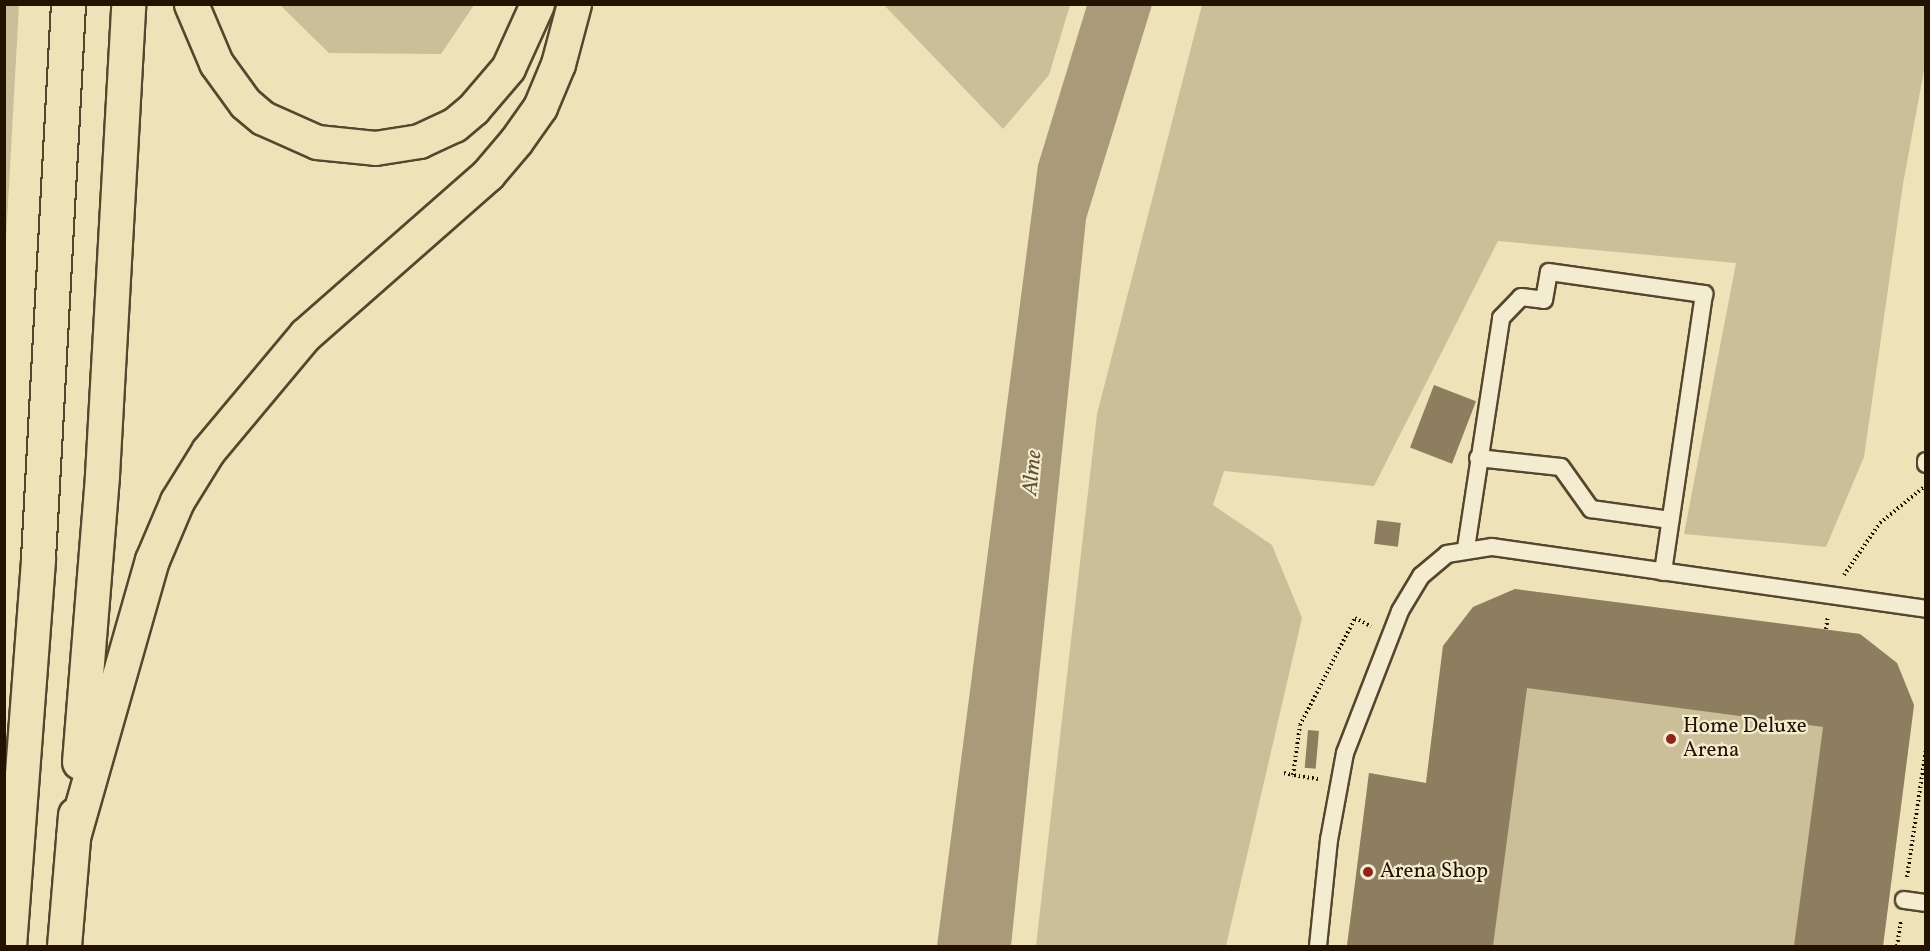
<!DOCTYPE html>
<style>
body{margin:0}
#map{position:relative;width:1930px;height:951px;overflow:hidden;background:#eee2b8;font-family:Vollkorn,serif}
div>[style]{position:absolute}
.green>*{inset:0;background:#cbbf99}
.water>*{inset:0;background:#a99b79}
.building>*{inset:0;background:#8d7e60;transform-origin:0 0}
.path>*{height:4px;margin-top:-2px;transform-origin:0;background:repeating-linear-gradient(90deg,#231200 0 1.5px,transparent 0 4.5px)}
.roads{filter:drop-shadow(2px 0 #56462e) drop-shadow(-2px 0 #56462e) drop-shadow(0 2px #56462e) drop-shadow(0 -2px #56462e)}
.lane>*{height:16px;margin:-8px;padding:0 8px;transform-origin:8px;border-radius:8px;background:#f4ecd1}
.highway>*{height:33px;margin:-16.5px;padding:0 16.5px;transform-origin:16.5px;border-radius:16.5px;background:#eee2b8}
.dots>*{width:16px;height:16px;translate:-50% -50%;box-sizing:border-box;border:3px solid #f4ecd1;border-radius:50%}
span{translate:-50% -50%;white-space:nowrap;text-align:center;line-height:1.15;-webkit-text-stroke:4.5px #f4ecd1;paint-order:stroke}
.poi-label{font-size:21px;color:#231200}
.left{translate:0 -50%;text-align:left}
.water-label{font-size:22px;color:#5f5036;font-style:italic}
.frame{position:absolute;inset:0;border:6px solid #231200;pointer-events:none}
</style>
<div id="map">
<div class="green">
<div style="clip-path:polygon(5px 4px,19px 5px,5px 258px,4px 5px)"></div>
<div style="clip-path:polygon(280px 5px,474px 5px,441px 54px,329px 53px)"></div>
<div style="clip-path:polygon(884px 5px,1070px 5px,1049px 75px,1003px 129px)"></div>
<div style="clip-path:polygon(1202px 5px,1925px 5px,1925px 65px,1903px 184px,1864px 457px,1826px 547px,1684px 534px,1736px 263px,1498px 241px,1374px 486px,1224px 471px,1213px 505px,1272px 545px,1302px 618px,1226px 946px,1036px 946px,1097px 414px)"></div>
<div style="clip-path:polygon(1515px 589px,1860px 634px,1897px 663px,1914px 705px,1883px 946px,1347px 946px,1369px 773px,1426px 783px,1443px 646px,1473px 607px)"></div>
</div>
<div class="water">
<div style="clip-path:polygon(1087px 5px,1152px 5px,1086px 219px,1011px 946px,937px 946px,1038px 165px)"></div>
</div>
<div class="building">
<div style="left:1434px;top:385px;width:45px;height:67px;rotate:21deg"></div>
<div style="left:1377px;top:520px;width:24px;height:24px;rotate:7deg"></div>
<div style="clip-path:polygon(1515px 589px,1860px 634px,1897px 663px,1914px 705px,1883px 946px,1794px 946px,1823px 727px,1527px 688px,1493px 946px,1347px 946px,1369px 773px,1426px 783px,1443px 646px,1473px 607px)"></div>
<div style="left:1308px;top:730px;width:11px;height:38px;rotate:5deg"></div>
</div>
<div class="path">
<div style="left:1844px;top:575px;width:63px;rotate:-55.3deg"></div>
<div style="left:1880px;top:523px;width:58px;rotate:-39.4deg"></div>
<div style="left:1826px;top:629px;width:12px;rotate:-81deg"></div>
<div style="left:1284px;top:773px;width:9px;rotate:13deg"></div>
<div style="left:1318px;top:779px;width:25px;rotate:-171deg"></div>
<div style="left:1293px;top:775px;width:50px;rotate:-82deg"></div>
<div style="left:1300px;top:725px;width:120px;rotate:-62.8deg"></div>
<div style="left:1355px;top:618px;width:18px;rotate:27deg"></div>
<div style="left:1907px;top:877px;width:129px;rotate:-81.6deg"></div>
<div style="left:1897px;top:946px;width:25px;rotate:-81deg"></div>
</div>
<div class="roads">
<div class="lane">
<div style="left:1478px;top:458px;width:83px;rotate:6.2deg"></div>
<div style="left:1561px;top:467px;width:52px;rotate:54.5deg"></div>
<div style="left:1591px;top:509px;width:80px;rotate:7.9deg"></div>
<div style="left:1926px;top:461px;width:3px;rotate:90deg"></div>
<div style="left:1466px;top:548px;width:233px;rotate:-81.3deg"></div>
<div style="left:1501px;top:318px;width:29px;rotate:-46deg"></div>
<div style="left:1521px;top:297px;width:23px;rotate:7deg"></div>
<div style="left:1544px;top:300px;width:28px;rotate:-80deg"></div>
<div style="left:1549px;top:272px;width:157px;rotate:8.1deg"></div>
<div style="left:1704px;top:294px;width:281px;rotate:98.4deg"></div>
<div style="left:1904px;top:900px;width:22px;rotate:8deg"></div>
<div style="left:1318px;top:946px;width:107px;rotate:-84.1deg"></div>
<div style="left:1329px;top:840px;width:88px;rotate:-79.6deg"></div>
<div style="left:1345px;top:753px;width:152px;rotate:-68.8deg"></div>
<div style="left:1400px;top:611px;width:41px;rotate:-59deg"></div>
<div style="left:1421px;top:576px;width:34px;rotate:-40deg"></div>
<div style="left:1447px;top:554px;width:46px;rotate:-8.8deg"></div>
<div style="left:1492px;top:547px;width:438px;rotate:8.1deg"></div>
</div>
<div class="highway">
<div style="left:191px;top:4px;width:64px;rotate:67deg"></div>
<div style="left:216px;top:63px;width:49px;rotate:54.1deg"></div>
<div style="left:245px;top:103px;width:23px;rotate:40deg"></div>
<div style="left:263px;top:118px;width:59px;rotate:24deg"></div>
<div style="left:317px;top:142px;width:58px;rotate:5.9deg"></div>
<div style="left:375px;top:148px;width:45px;rotate:-9deg"></div>
<div style="left:419px;top:141px;width:38px;rotate:-25deg"></div>
<div style="left:454px;top:125px;width:25px;rotate:-40deg"></div>
<div style="left:473px;top:109px;width:54px;rotate:-49.5deg"></div>
<div style="left:508px;top:68px;width:70px;rotate:-65.6deg"></div>
<div style="left:79px;top:762px;width:288px;rotate:-85.4deg"></div>
<div style="left:102px;top:475px;width:472px;rotate:-86.8deg"></div>
<div style="left:73px;top:837px;width:288px;rotate:-74.1deg"></div>
<div style="left:152px;top:560px;width:64px;rotate:-67deg"></div>
<div style="left:177px;top:501px;width:59px;rotate:-58.2deg"></div>
<div style="left:208px;top:451px;width:151px;rotate:-50.1deg"></div>
<div style="left:305px;top:335px;width:244px;rotate:-41.3deg"></div>
<div style="left:488px;top:174px;width:43px;rotate:-49.7deg"></div>
<div style="left:516px;top:141px;width:42px;rotate:-54.8deg"></div>
<div style="left:540px;top:107px;width:47px;rotate:-67.3deg"></div>
<div style="left:558px;top:64px;width:62px;rotate:-75.1deg"></div>
<div style="left:9px;top:946px;width:389px;rotate:-85.7deg"></div>
<div style="left:38px;top:558px;width:555px;rotate:-86.9deg"></div>
<div style="left:64px;top:946px;width:132px;rotate:-85.2deg"></div>
</div>
</div>
<div class="dots">
<div style="left:1671px;top:739px;background:#8f2418"></div>
<div style="left:1368px;top:872px;background:#8f2418"></div>
</div>
<div class="poi-label">
<span class="left" style="left:1683px;top:739px">Home Deluxe<br>Arena</span>
<span class="left" style="left:1380px;top:872px">Arena Shop</span>
</div>
<div class="water-label">
<span style="left:1033px;top:473px;rotate:-84deg">Alme</span>
</div>
<div class="frame"></div>
</div>
